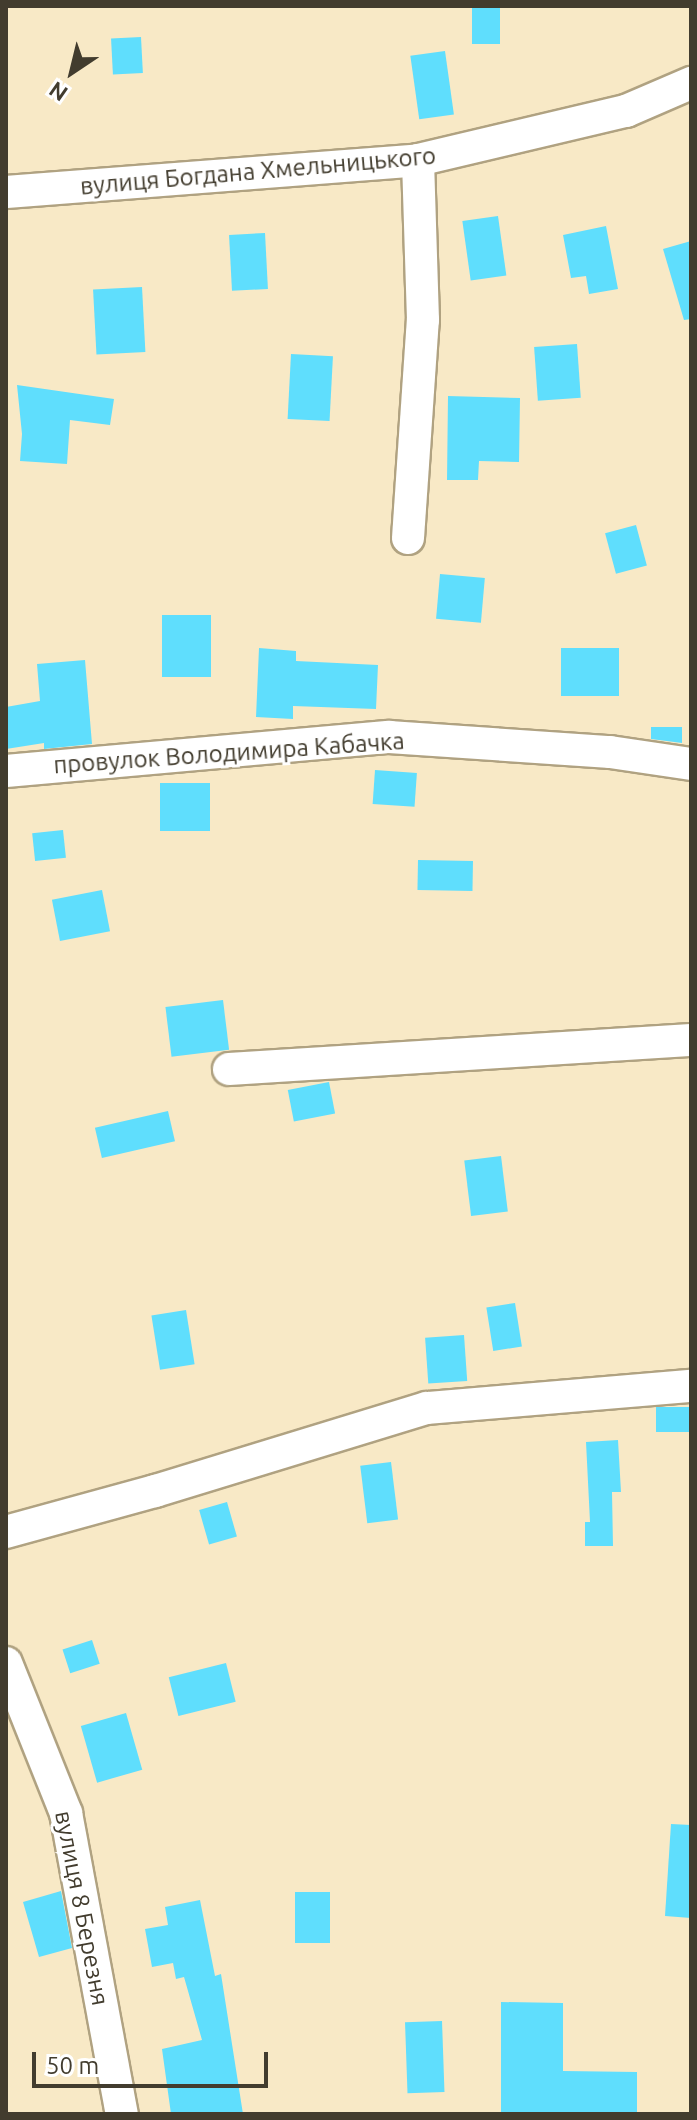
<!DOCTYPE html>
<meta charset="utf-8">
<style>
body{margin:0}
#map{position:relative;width:697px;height:2120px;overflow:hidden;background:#f8e9c6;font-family:Ubuntu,sans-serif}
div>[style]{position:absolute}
.building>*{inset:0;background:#5fdefd;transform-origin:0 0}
.roads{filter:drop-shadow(2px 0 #b0a281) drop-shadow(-2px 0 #b0a281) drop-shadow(0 2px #b0a281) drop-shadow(0 -2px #b0a281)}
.minor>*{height:32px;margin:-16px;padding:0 16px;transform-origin:16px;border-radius:16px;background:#fff}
span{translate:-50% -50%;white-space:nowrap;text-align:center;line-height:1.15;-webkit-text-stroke:6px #fff;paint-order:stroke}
.street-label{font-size:24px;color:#423c2e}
.frame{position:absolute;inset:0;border:8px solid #423c2e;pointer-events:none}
.north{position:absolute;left:32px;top:32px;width:80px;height:80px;-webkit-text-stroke:6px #fff;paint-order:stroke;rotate:215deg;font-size:22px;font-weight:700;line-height:32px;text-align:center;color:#423c2e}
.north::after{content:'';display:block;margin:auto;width:28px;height:36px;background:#423c2e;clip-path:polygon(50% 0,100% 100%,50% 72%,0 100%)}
.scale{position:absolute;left:32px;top:2052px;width:236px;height:36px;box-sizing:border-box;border:4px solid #423c2e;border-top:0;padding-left:10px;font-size:24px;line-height:28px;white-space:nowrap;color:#423c2e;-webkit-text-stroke:6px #fff;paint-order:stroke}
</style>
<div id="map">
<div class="building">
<div style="left:472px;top:6px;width:28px;height:38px"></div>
<div style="left:141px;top:37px;width:36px;height:30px;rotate:87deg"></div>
<div style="left:445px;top:51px;width:64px;height:35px;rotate:82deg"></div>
<div style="left:498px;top:216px;width:60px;height:36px;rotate:82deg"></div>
<div style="clip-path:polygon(606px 226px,618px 289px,589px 294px,586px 276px,571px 278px,563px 235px)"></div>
<div style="left:265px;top:233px;width:56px;height:36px;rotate:87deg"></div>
<div style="clip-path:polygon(691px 241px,691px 319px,684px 320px,663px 249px)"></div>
<div style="left:142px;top:287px;width:65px;height:49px;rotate:87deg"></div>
<div style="left:577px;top:344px;width:54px;height:43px;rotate:86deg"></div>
<div style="left:291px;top:354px;width:42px;height:65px;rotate:3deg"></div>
<div style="clip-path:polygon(17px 385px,114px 399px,110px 425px,70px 420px,67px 464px,20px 461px,22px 434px)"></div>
<div style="clip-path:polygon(448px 396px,520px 398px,519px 462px,479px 461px,478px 480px,447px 480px)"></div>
<div style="left:636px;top:525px;width:42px;height:32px;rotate:75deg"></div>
<div style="left:440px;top:574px;width:45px;height:45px;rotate:5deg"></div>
<div style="left:162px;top:615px;width:49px;height:62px"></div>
<div style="clip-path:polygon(259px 648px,296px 651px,296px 661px,378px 665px,376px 709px,293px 706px,293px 719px,256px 717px)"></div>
<div style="left:561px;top:648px;width:58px;height:48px"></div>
<div style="clip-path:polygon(85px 660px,92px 744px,44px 749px,44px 743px,6px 749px,6px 707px,40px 701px,37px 664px)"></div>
<div style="clip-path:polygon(651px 727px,682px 727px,682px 743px,651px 739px)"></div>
<div style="left:375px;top:770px;width:42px;height:34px;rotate:4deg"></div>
<div style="left:210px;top:783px;width:48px;height:50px;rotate:90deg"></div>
<div style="left:63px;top:830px;width:28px;height:31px;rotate:84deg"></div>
<div style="left:418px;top:860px;width:55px;height:30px;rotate:1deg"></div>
<div style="left:102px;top:890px;width:42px;height:51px;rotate:79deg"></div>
<div style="left:223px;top:1000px;width:50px;height:58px;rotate:83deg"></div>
<div style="left:329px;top:1082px;width:32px;height:42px;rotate:79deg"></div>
<div style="left:168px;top:1111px;width:31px;height:75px;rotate:77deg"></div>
<div style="left:501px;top:1156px;width:56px;height:37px;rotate:83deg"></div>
<div style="left:515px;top:1303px;width:44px;height:29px;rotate:81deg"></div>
<div style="left:186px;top:1310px;width:55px;height:35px;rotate:81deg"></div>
<div style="left:464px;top:1335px;width:46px;height:39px;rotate:86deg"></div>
<div style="left:691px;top:1407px;width:25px;height:35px;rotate:90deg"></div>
<div style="clip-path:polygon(618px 1440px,621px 1492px,612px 1492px,613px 1546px,585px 1546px,585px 1522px,590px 1522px,586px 1442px)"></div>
<div style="left:391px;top:1462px;width:58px;height:31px;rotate:83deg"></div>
<div style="left:227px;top:1502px;width:36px;height:29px;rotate:74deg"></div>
<div style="left:92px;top:1640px;width:25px;height:31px;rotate:72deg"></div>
<div style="left:226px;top:1663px;width:40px;height:59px;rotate:76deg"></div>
<div style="left:126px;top:1713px;width:59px;height:47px;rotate:74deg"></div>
<div style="clip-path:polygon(671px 1824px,691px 1825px,691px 1918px,665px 1916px)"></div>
<div style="clip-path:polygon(61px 1891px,72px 1948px,39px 1957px,23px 1902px)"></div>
<div style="left:295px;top:1892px;width:35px;height:51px"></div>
<div style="clip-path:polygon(200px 1900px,215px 1976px,221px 1974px,243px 2114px,171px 2114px,162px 2049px,202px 2040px,184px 1977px,176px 1979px,173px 1963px,152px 1967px,145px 1929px,168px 1925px,165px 1907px)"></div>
<div style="clip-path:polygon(501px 2002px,563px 2003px,563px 2071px,637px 2072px,637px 2114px,501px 2113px)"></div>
<div style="left:442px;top:2021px;width:71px;height:37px;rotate:88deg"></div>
</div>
<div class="roads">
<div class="minor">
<div style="left:6px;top:192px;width:413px;rotate:-4.4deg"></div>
<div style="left:418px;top:160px;width:214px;rotate:-13.3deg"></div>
<div style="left:626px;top:111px;width:71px;rotate:-23.3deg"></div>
<div style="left:408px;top:538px;width:219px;rotate:-86.1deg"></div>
<div style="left:423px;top:320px;width:160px;rotate:-91.8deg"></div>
<div style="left:6px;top:771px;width:385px;rotate:-5.1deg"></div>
<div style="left:389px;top:737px;width:222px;rotate:3.9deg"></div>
<div style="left:610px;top:752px;width:82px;rotate:8.4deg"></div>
<div style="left:229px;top:1069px;width:463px;rotate:-3.6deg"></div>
<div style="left:6px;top:1532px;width:155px;rotate:-15.4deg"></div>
<div style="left:155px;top:1491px;width:284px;rotate:-17deg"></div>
<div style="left:427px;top:1408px;width:265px;rotate:-4.8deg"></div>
<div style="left:6px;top:1663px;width:162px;rotate:68.2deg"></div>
<div style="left:66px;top:1813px;width:306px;rotate:79.5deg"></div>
</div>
</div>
<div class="street-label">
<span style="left:258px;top:171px;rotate:-5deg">вулиця Богдана Хмельницького</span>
<span style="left:229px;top:753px;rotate:-4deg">провулок Володимира Кабачка</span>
<span style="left:82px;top:1908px;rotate:79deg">вулиця 8 Березня</span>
</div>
<div class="frame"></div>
<div class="north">N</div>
<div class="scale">50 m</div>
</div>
